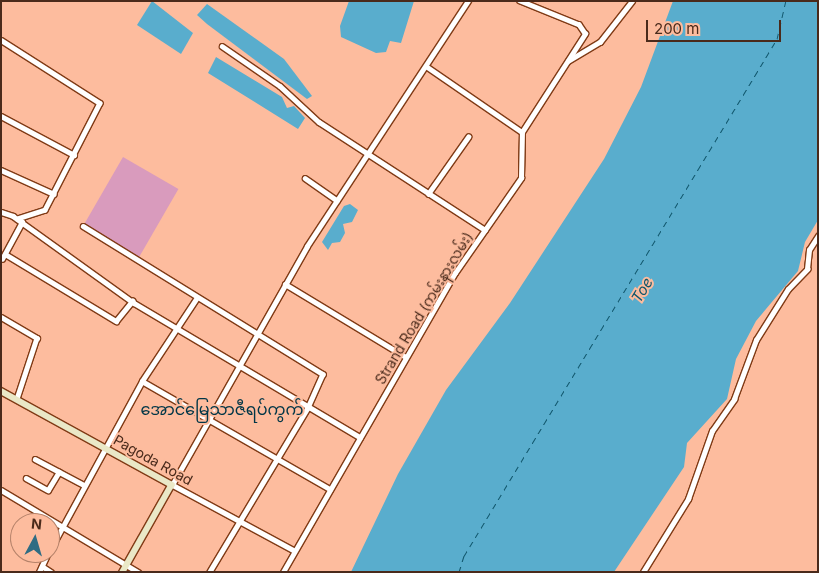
<!DOCTYPE html>
<meta charset="utf-8">
<style>
body{margin:0}
#map{position:relative;width:819px;height:573px;overflow:hidden;background:#fdbc9e;font-family:Inter,"Noto Sans Myanmar",sans-serif}
div>[style]{position:absolute}
.green>*{inset:0;background:#d99bbd;transform-origin:0 0}
.water>*{inset:0;background:#59adcd}
.ferry>*{height:1px;margin-top:-0.5px;transform-origin:0;background:repeating-linear-gradient(90deg,#10566c 0 6px,transparent 0 11px)}
.roads{filter:drop-shadow(1px 0 #803b16) drop-shadow(-1px 0 #803b16) drop-shadow(0 1px #803b16) drop-shadow(0 -1px #803b16)}
.minor>*{height:4.5px;margin:-2.25px;padding:0 2.25px;transform-origin:2.25px;border-radius:2.25px;background:#fff}
.secondary>*{height:5.5px;margin:-2.75px;padding:0 2.75px;transform-origin:2.75px;border-radius:2.75px;background:#eae8c7}
span{translate:-50% -50%;white-space:nowrap;text-align:center;line-height:1.15;-webkit-text-stroke:4px #fdbc9e;paint-order:stroke}
.street-label{font-size:14px;color:#4a2a1b}
.water-label{font-size:15px;color:#10566c;font-style:italic}
.quarter-label{font-size:16px;color:#003647}
.frame{position:absolute;inset:0;border:2px solid #4a2a1b;pointer-events:none}
.north{position:absolute;left:10px;top:513px;width:50px;height:50px;box-sizing:border-box;background:#fdbc9e;border:1px solid #b5826a;border-radius:50%;rotate:6deg;font-size:14px;font-weight:700;line-height:20px;text-align:center;color:#4a2a1b}
.north::after{content:'';display:block;margin:auto;width:18px;height:22px;background:#2f6c83;clip-path:polygon(50% 0,100% 100%,50% 72%,0 100%)}
.scale{position:absolute;left:646px;top:20px;width:135px;height:22px;box-sizing:border-box;border:2px solid #4a2a1b;border-top:0;padding-left:6px;font-size:15px;line-height:18px;white-space:nowrap;color:#4a2a1b;-webkit-text-stroke:4px #fdbc9e;paint-order:stroke}
</style>
<div id="map">
<div class="green">
<div style="left:123px;top:157px;width:64px;height:80px;rotate:30deg"></div>
</div>
<div class="water">
<div style="clip-path:polygon(152px 1px,193px 33px,181px 54px,137px 25px)"></div>
<div style="clip-path:polygon(349px 1px,414px 1px,401px 43px,390px 41px,386px 52px,376px 53px,341px 37px,340px 26px)"></div>
<div style="clip-path:polygon(673px 1px,818px 1px,818px 220px,805px 242px,798px 271px,756px 321px,736px 359px,727px 399px,687px 443px,684px 467px,614px 572px,351px 572px,398px 474px,446px 390px,510px 303px,604px 159px,641px 87px)"></div>
<div style="clip-path:polygon(207px 4px,284px 59px,312px 96px,307px 99px,207px 24px,197px 15px)"></div>
<div style="clip-path:polygon(216px 57px,282px 97px,287px 108px,294px 106px,305px 118px,298px 129px,208px 73px)"></div>
<div style="clip-path:polygon(350px 204px,358px 210px,352px 222px,343px 224px,345px 233px,340px 242px,332px 243px,328px 250px,322px 242px,344px 206px)"></div>
</div>
<div class="ferry">
<div style="left:459px;top:572px;width:17px;rotate:-73deg"></div>
<div style="left:464px;top:556px;width:604px;rotate:-58.81deg"></div>
<div style="left:777px;top:39px;width:39px;rotate:-77deg"></div>
</div>
<div class="roads">
<div class="minor">
<div style="left:1px;top:40px;width:117px;rotate:32.5deg"></div>
<div style="left:100px;top:103px;width:120px;rotate:117.2deg"></div>
<div style="left:45px;top:210px;width:29px;rotate:162deg"></div>
<div style="left:222px;top:46px;width:70px;rotate:34.6deg"></div>
<div style="left:280px;top:86px;width:53px;rotate:42.7deg"></div>
<div style="left:319px;top:122px;width:198px;rotate:33deg"></div>
<div style="left:568px;top:61px;width:37px;rotate:-31deg"></div>
<div style="left:600px;top:42px;width:52px;rotate:-52deg"></div>
<div style="left:426px;top:66px;width:116px;rotate:34.5deg"></div>
<div style="left:1px;top:116px;width:83px;rotate:28.1deg"></div>
<div style="left:1px;top:170px;width:58px;rotate:24.4deg"></div>
<div style="left:305px;top:178px;width:39px;rotate:35deg"></div>
<div style="left:428px;top:194px;width:70px;rotate:-54.9deg"></div>
<div style="left:1px;top:212px;width:13px;rotate:18deg"></div>
<div style="left:13px;top:216px;width:149px;rotate:35.7deg"></div>
<div style="left:134px;top:303px;width:263px;rotate:30.7deg"></div>
<div style="left:83px;top:226px;width:282px;rotate:31.7deg"></div>
<div style="left:323px;top:374px;width:37px;rotate:114deg"></div>
<div style="left:308px;top:408px;width:191px;rotate:120.9deg"></div>
<div style="left:5px;top:254px;width:130px;rotate:31.1deg"></div>
<div style="left:116px;top:321px;width:26px;rotate:-51deg"></div>
<div style="left:2px;top:259px;width:42px;rotate:-61.6deg"></div>
<div style="left:285px;top:284px;width:141px;rotate:31.1deg"></div>
<div style="left:1px;top:317px;width:42px;rotate:30.3deg"></div>
<div style="left:37px;top:338px;width:64px;rotate:108.2deg"></div>
<div style="left:142px;top:381px;width:217px;rotate:29.9deg"></div>
<div style="left:35px;top:459px;width:55px;rotate:28deg"></div>
<div style="left:26px;top:478px;width:25px;rotate:29deg"></div>
<div style="left:48px;top:490px;width:21px;rotate:-59deg"></div>
<div style="left:1px;top:490px;width:160px;rotate:30.9deg"></div>
<div style="left:50px;top:550px;width:192px;rotate:-61.4deg"></div>
<div style="left:142px;top:381px;width:98px;rotate:-56.6deg"></div>
<div style="left:294px;top:551px;width:139px;rotate:-151.6deg"></div>
<div style="left:172px;top:485px;width:274px;rotate:-60.5deg"></div>
<div style="left:307px;top:246px;width:293px;rotate:-56.7deg"></div>
<div style="left:42px;top:566px;width:11px;rotate:34deg"></div>
<div style="left:39px;top:572px;width:21px;rotate:-65deg"></div>
<div style="left:283px;top:572px;width:345px;rotate:-60.1deg"></div>
<div style="left:455px;top:273px;width:116px;rotate:-55.2deg"></div>
<div style="left:521px;top:178px;width:46px;rotate:-88.8deg"></div>
<div style="left:522px;top:132px;width:117px;rotate:-57.3deg"></div>
<div style="left:585px;top:34px;width:11px;rotate:-124deg"></div>
<div style="left:579px;top:25px;width:64px;rotate:-157.9deg"></div>
<div style="left:643px;top:572px;width:86px;rotate:-58.3deg"></div>
<div style="left:688px;top:499px;width:72px;rotate:-70.6deg"></div>
<div style="left:712px;top:431px;width:39px;rotate:-55deg"></div>
<div style="left:734px;top:399px;width:63px;rotate:-69.6deg"></div>
<div style="left:756px;top:340px;width:60px;rotate:-57.9deg"></div>
<div style="left:788px;top:289px;width:28px;rotate:-46deg"></div>
<div style="left:807px;top:269px;width:19px;rotate:-84deg"></div>
<div style="left:809px;top:250px;width:17px;rotate:-57deg"></div>
</div>
<div class="secondary">
<div style="left:1px;top:391px;width:195px;rotate:28.8deg"></div>
<div style="left:172px;top:485px;width:100px;rotate:119.4deg"></div>
</div>
</div>
<div class="street-label">
<span style="left:424px;top:308px;rotate:-59deg">Strand Road (ကမ်းနားလမ်း)</span>
<span style="left:153px;top:460px;rotate:29deg">Pagoda Road</span>
</div>
<div class="water-label">
<span style="left:642px;top:290px;rotate:-59deg">Toe</span>
</div>
<div class="quarter-label">
<span style="left:222px;top:409px">အောင်မြေသာဇီရပ်ကွက်</span>
</div>
<div class="frame"></div>
<div class="north">N</div>
<div class="scale">200 m</div>
</div>
